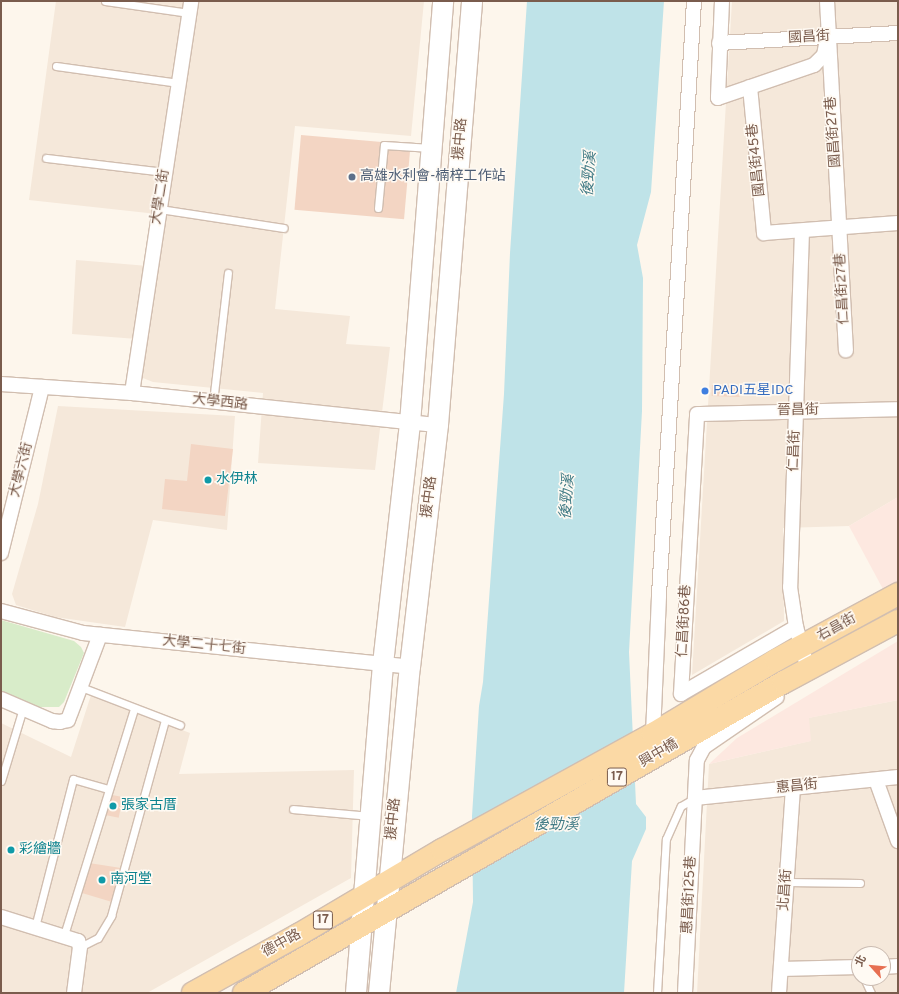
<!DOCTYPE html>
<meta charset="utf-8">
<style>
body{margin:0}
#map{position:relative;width:899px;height:994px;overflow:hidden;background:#fdf6ec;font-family:Overpass,"Noto Sans TC",sans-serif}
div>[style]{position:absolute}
.residential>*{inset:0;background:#f5e8da}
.commercial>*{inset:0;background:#fde8e0}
.green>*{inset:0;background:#d8ecc9}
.water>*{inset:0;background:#bfe3e8}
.building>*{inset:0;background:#f3d5c3;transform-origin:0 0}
.roads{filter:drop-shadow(1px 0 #d1beb0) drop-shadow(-1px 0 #d1beb0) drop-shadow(0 1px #d1beb0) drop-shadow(0 -1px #d1beb0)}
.lane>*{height:7px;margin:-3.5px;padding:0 3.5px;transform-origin:3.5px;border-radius:3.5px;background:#fff}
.street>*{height:14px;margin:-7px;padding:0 7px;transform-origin:7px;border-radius:7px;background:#fff}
.secondary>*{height:20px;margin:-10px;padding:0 10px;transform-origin:10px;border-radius:10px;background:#fff}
.primary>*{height:22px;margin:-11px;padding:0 11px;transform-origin:11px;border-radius:11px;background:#fbd9a5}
.dots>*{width:11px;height:11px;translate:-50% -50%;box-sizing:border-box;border:2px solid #fffaf3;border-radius:50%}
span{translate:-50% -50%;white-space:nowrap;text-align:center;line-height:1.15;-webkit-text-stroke:3px #fffaf3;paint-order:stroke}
.shield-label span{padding:1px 3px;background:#fffaf3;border:1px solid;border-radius:3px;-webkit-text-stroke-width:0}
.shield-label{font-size:13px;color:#7a5c4d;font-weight:700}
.street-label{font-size:14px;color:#7a5c4d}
.service-label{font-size:14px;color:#4e5e75}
.left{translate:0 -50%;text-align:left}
.shop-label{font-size:14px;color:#366cbe}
.culture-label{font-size:14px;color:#0d838f}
.water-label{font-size:15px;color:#437c86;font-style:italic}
.frame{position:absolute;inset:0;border:2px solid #7a5c4d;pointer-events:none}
.north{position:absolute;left:851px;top:946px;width:40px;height:40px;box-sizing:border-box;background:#fffaf3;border:1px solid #cabbb1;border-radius:50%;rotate:297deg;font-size:11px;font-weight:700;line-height:16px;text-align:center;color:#7a5c4d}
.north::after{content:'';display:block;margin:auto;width:14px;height:18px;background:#e76f51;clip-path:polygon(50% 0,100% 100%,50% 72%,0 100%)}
</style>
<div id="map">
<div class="residential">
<div style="clip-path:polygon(56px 1px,424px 1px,411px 136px,295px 126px,275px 309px,350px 316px,346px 344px,390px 347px,375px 470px,258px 463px,263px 393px,153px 382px,133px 374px,137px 339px,72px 334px,76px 260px,148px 266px,157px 214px,29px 200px)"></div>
<div style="clip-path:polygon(732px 1px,898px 1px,898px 497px,849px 526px,783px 528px,784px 621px,692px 675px)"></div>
<div style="clip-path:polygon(58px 406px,235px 416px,227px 530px,153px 520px,125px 627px,55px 617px,16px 605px,12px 594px,38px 504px)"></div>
<div style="clip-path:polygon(91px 695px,190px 733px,179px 774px,354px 770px,351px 878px,147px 993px,1px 993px,1px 723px,71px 757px)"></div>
<div style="clip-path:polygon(evenodd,898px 700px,898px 993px,697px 993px,709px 764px,810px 741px,808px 718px,898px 700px,859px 954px,883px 954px,883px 978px,859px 978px,859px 954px)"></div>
</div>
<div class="commercial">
<div style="clip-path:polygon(898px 497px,898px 617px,849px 526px)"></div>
<div style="clip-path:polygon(898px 641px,898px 700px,809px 718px,811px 741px,709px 764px,737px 738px)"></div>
</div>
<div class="green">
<div style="clip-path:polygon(1px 620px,74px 641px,81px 647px,84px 653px,64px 702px,59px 707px,37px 707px,1px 691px)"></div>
</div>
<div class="water">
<div style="clip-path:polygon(527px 1px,664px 1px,651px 192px,637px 245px,643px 278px,642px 411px,629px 652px,636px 804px,646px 817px,646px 829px,632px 861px,624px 993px,456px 993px,473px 902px,472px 816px,479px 706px,483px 682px,504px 394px,510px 253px)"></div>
</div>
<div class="building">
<div style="left:301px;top:135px;width:110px;height:75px;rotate:5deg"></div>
<div style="left:712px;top:385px;width:28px;height:11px;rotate:2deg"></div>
<div style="clip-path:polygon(191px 444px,233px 449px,225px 516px,162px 509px,165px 479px,187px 481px)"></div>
<div style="left:107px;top:794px;width:16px;height:21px;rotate:11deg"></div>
<div style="clip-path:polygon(89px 863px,121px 868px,112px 902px,82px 893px)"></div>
</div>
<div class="roads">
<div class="lane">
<div style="left:105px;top:1px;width:85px;rotate:8.1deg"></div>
<div style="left:56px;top:66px;width:124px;rotate:7.9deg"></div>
<div style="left:46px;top:158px;width:120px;rotate:6.7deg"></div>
<div style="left:378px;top:208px;width:63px;rotate:-84.6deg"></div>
<div style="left:384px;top:145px;width:47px;rotate:3.7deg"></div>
<div style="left:160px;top:209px;width:125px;rotate:8.7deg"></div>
<div style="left:213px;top:402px;width:130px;rotate:-83.4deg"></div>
<div style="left:81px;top:687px;width:106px;rotate:21deg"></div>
<div style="left:1px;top:781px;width:76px;rotate:-73.2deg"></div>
<div style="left:293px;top:809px;width:77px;rotate:5.2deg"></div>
<div style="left:787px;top:882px;width:73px;rotate:0.8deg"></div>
<div style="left:35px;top:927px;width:153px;rotate:-75.6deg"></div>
<div style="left:73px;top:779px;width:37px;rotate:16deg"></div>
<div style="left:64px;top:935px;width:237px;rotate:-72.8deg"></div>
<div style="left:80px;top:947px;width:20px;rotate:-27deg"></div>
<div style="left:98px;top:938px;width:26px;rotate:-59deg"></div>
<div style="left:111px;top:916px;width:203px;rotate:-74.6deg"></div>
<div style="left:864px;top:978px;width:17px;rotate:65deg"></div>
<div style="left:657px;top:993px;width:154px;rotate:-86.7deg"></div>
<div style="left:666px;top:839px;width:36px;rotate:-66deg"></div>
<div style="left:681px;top:806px;width:16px;rotate:-30deg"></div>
</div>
<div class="street">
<div style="left:722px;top:1px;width:97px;rotate:92.4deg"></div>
<div style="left:718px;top:98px;width:102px;rotate:-19deg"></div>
<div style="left:814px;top:65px;width:14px;rotate:-45deg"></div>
<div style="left:824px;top:55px;width:10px;rotate:-79deg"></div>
<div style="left:827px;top:1px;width:350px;rotate:86.9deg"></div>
<div style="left:719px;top:43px;width:179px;rotate:-3.2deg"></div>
<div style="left:750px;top:87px;width:147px;rotate:84.5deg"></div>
<div style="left:764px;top:233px;width:134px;rotate:-4.3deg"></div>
<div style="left:802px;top:231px;width:356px;rotate:91.9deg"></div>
<div style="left:790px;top:587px;width:40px;rotate:81.5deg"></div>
<div style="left:796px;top:627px;width:44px;rotate:74.1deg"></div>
<div style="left:808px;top:669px;width:8px;rotate:130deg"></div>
<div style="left:1px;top:384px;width:131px;rotate:3.9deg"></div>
<div style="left:132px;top:393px;width:308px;rotate:6deg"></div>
<div style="left:132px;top:393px;width:396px;rotate:-81.4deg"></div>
<div style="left:1px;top:553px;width:171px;rotate:-76.1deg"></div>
<div style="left:1px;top:611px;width:85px;rotate:15deg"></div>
<div style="left:83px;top:633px;width:329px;rotate:5.9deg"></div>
<div style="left:796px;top:627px;width:133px;rotate:149.8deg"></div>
<div style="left:681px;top:694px;width:280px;rotate:-86.7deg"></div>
<div style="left:697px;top:414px;width:201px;rotate:-1.4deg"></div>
<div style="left:1px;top:699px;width:56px;rotate:23.3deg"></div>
<div style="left:52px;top:721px;width:8px;rotate:7deg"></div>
<div style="left:60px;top:722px;width:8px;rotate:-14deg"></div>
<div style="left:68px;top:720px;width:91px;rotate:-69.4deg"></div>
<div style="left:653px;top:734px;width:139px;rotate:-87.5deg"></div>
<div style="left:659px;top:595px;width:595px;rotate:-86.63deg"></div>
<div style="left:876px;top:780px;width:65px;rotate:70.2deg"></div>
<div style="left:695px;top:798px;width:204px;rotate:-5.9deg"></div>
<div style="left:1px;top:917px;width:81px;rotate:17.3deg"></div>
<div style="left:78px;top:941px;width:6px;rotate:72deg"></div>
<div style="left:80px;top:947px;width:46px;rotate:97.4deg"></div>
<div style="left:883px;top:967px;width:15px;rotate:-4deg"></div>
<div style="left:781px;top:969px;width:78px;rotate:-1.5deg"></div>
<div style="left:685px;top:993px;width:233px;rotate:-87.1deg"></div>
<div style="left:697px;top:760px;width:15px;rotate:-62deg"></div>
<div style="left:704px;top:747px;width:88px;rotate:-34.4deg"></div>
<div style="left:779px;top:993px;width:205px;rotate:-86.1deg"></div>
</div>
<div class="secondary">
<div style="left:356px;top:993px;width:330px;rotate:-85.3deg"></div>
<div style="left:383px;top:664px;width:243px;rotate:-83.6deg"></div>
<div style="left:410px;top:423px;width:423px;rotate:-85.5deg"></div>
<div style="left:379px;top:993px;width:327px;rotate:-84.6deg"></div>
<div style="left:410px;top:667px;width:244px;rotate:-83.4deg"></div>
<div style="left:438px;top:425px;width:425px;rotate:-85.4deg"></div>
</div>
<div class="primary">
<div style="left:193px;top:993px;width:120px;rotate:-28.9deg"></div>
<div style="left:298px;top:935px;width:167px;rotate:-30.6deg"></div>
<div style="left:442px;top:850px;width:241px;rotate:-28.8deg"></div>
<div style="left:653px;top:734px;width:144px;rotate:-31deg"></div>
<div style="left:776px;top:660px;width:139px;rotate:-28.4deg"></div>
<div style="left:244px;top:993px;width:623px;rotate:-29.94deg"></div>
<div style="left:784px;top:682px;width:129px;rotate:-28.2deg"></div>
</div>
</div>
<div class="dots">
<div style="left:352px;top:177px;background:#5c6f8a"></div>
<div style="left:705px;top:391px;background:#3f7fe0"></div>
<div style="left:208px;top:480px;background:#0f9aa8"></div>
<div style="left:113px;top:806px;background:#0f9aa8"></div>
<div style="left:11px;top:850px;background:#0f9aa8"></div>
<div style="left:102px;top:880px;background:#0f9aa8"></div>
</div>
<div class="shield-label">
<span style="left:617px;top:777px">17</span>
<span style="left:323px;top:920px">17</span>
</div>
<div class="street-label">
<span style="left:809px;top:38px;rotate:-3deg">國昌街</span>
<span style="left:834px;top:132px;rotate:-94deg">國昌街27巷</span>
<span style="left:461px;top:139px;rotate:-85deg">援中路</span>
<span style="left:757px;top:160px;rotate:-96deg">國昌街45巷</span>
<span style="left:161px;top:197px;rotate:-81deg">大學二街</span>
<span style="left:843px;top:289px;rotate:-93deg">仁昌街27巷</span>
<span style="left:220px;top:403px;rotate:6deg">大學西路</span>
<span style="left:798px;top:411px;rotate:-1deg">晉昌街</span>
<span style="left:795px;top:451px;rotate:-88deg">仁昌街</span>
<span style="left:22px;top:470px;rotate:-76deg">大學六街</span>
<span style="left:430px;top:497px;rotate:-83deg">援中路</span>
<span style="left:685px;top:621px;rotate:-87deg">仁昌街86巷</span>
<span style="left:837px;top:628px;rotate:-29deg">右昌街</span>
<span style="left:204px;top:646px;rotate:6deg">大學二十七街</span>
<span style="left:659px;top:754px;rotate:-30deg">興中橋</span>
<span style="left:797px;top:787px;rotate:-6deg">惠昌街</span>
<span style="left:394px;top:819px;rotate:-84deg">援中路</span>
<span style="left:786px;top:890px;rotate:-86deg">北昌街</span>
<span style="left:690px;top:895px;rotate:-87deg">惠昌街125巷</span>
<span style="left:282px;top:944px;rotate:-29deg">德中路</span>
</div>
<div class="service-label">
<span class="left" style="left:360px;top:177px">高雄水利會-楠梓工作站</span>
</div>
<div class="shop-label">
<span class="left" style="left:713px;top:391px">PADI五星IDC</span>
</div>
<div class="culture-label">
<span class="left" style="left:216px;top:480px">水伊林</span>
<span class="left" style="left:121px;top:806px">張家古厝</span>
<span class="left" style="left:19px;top:850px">彩繪牆</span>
<span class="left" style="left:110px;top:880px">南河堂</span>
</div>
<div class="water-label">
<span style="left:590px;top:174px;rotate:-86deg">後勁溪</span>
<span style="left:568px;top:497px;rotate:-86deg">後勁溪</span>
<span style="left:556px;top:826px">後勁溪</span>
</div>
<div class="frame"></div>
<div class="north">北</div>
</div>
